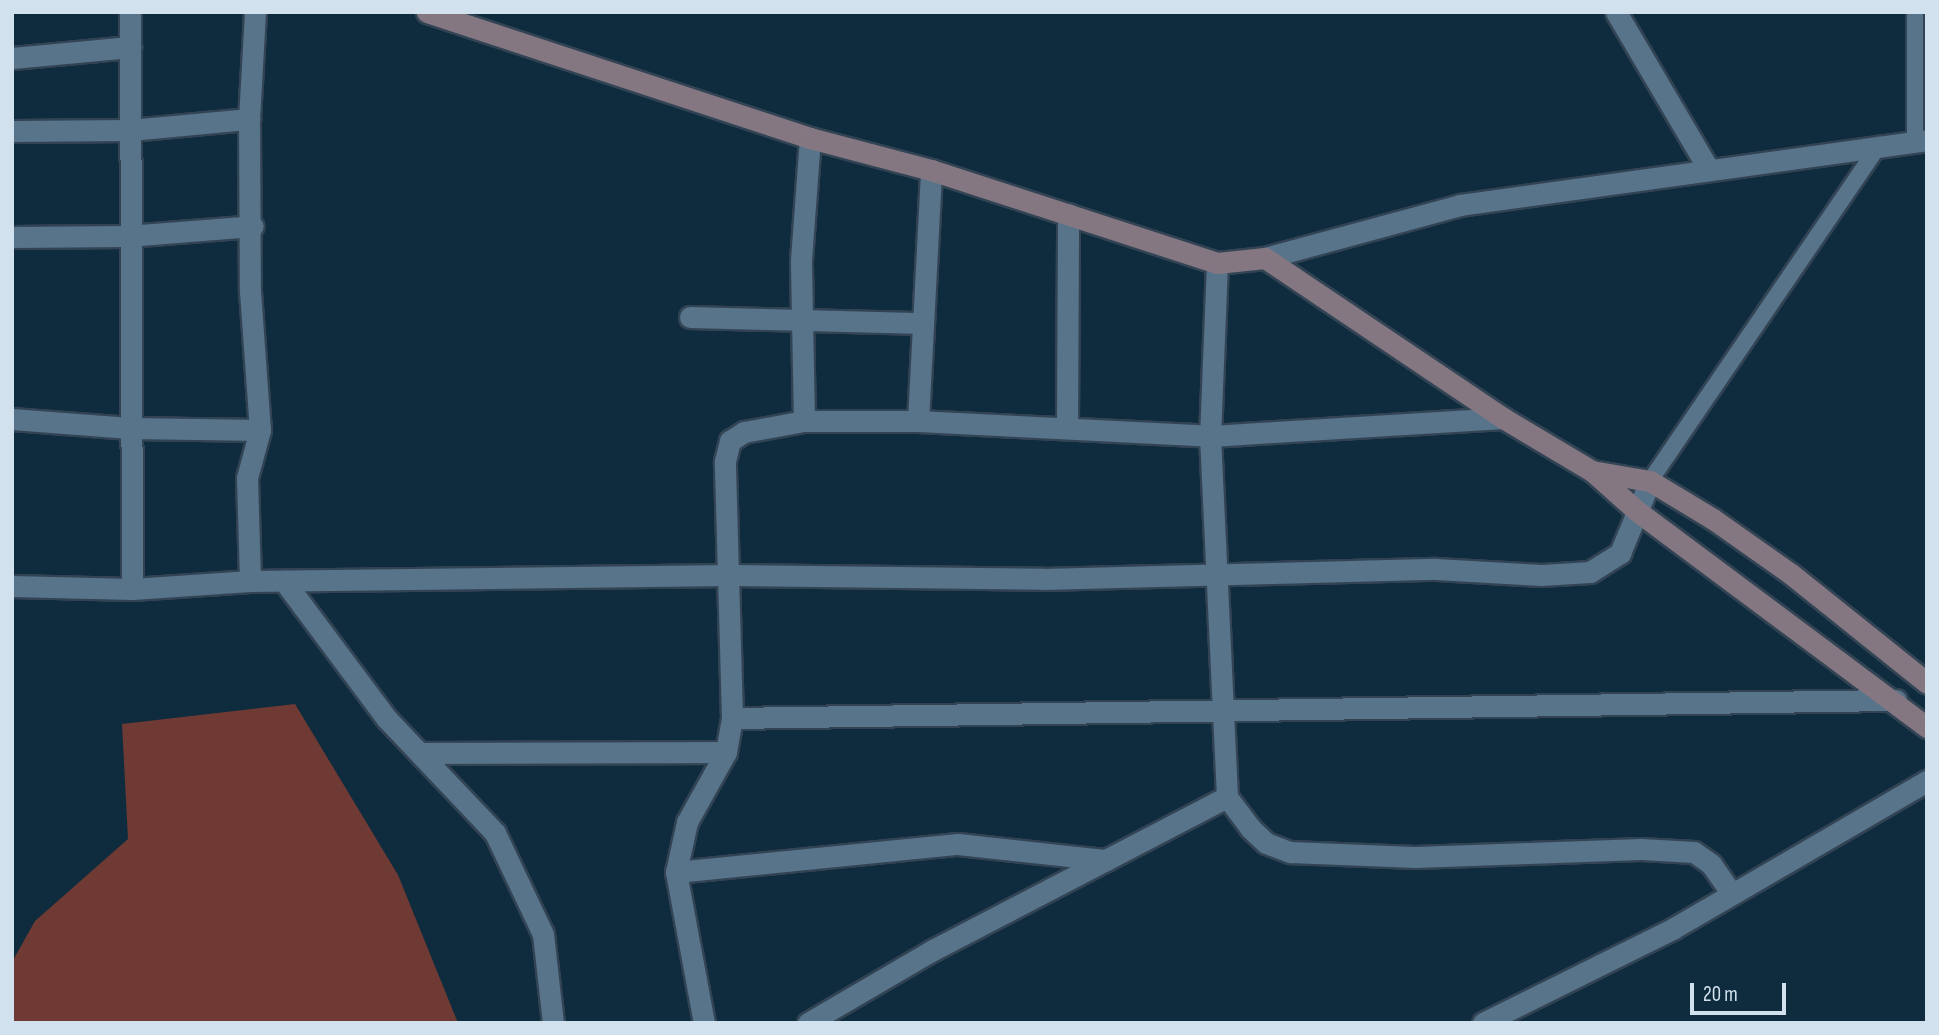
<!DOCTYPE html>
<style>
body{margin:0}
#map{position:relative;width:1939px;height:1035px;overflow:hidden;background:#0f2b3e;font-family:"Sofia Sans Condensed",sans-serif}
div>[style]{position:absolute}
.green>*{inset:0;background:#6f3a33}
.roads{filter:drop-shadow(2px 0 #324454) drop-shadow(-2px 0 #324454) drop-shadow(0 2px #324454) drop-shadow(0 -2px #324454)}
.lane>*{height:16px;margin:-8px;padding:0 8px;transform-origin:8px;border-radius:8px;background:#57748a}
.street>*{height:21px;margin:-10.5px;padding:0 10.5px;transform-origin:10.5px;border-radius:10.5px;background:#57748a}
.secondary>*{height:21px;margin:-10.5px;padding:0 10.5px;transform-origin:10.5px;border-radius:10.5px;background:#847782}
span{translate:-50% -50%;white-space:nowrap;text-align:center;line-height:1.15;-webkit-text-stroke:5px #0f2b3e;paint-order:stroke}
.frame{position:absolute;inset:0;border:14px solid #d1e1ed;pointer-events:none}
.scale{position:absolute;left:1690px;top:983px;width:96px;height:32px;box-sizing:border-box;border:4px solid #d1e1ed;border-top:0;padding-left:9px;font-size:21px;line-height:24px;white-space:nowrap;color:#d1e1ed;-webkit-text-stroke:5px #0f2b3e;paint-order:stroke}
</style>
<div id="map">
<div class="green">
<div style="clip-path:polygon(295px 704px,398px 875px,458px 1023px,12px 1023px,12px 962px,35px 921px,128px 839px,122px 724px)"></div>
</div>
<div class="roads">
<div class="lane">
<div style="left:1915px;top:139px;width:127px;rotate:-90deg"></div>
<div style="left:1650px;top:481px;width:407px;rotate:-55.7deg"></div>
</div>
<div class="street">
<div style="left:130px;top:12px;width:577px;rotate:89.8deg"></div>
<div style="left:255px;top:12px;width:107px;rotate:93.2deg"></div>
<div style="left:249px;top:119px;width:172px;rotate:89.7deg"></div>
<div style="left:250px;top:291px;width:139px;rotate:85.9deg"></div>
<div style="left:1616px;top:12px;width:183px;rotate:59.5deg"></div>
<div style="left:12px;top:58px;width:119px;rotate:-5.3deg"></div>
<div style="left:12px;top:131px;width:118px;rotate:-0.5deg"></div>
<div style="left:130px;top:130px;width:120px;rotate:-5.3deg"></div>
<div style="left:12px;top:237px;width:115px;rotate:-0.5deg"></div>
<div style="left:127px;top:236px;width:126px;rotate:-4.5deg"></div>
<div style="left:1265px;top:258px;width:202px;rotate:-15.2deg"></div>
<div style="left:1460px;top:205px;width:472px;rotate:-7.9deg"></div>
<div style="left:1217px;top:263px;width:173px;rotate:92.3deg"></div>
<div style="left:1210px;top:436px;width:361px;rotate:87.3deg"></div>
<div style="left:1227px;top:797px;width:39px;rotate:53deg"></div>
<div style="left:1250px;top:828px;width:22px;rotate:43deg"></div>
<div style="left:1266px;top:843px;width:26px;rotate:21deg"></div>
<div style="left:1290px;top:852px;width:125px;rotate:2.3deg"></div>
<div style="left:1415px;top:857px;width:226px;rotate:-2deg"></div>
<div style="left:1641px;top:849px;width:53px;rotate:3.2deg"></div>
<div style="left:1694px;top:852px;width:21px;rotate:35deg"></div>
<div style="left:1711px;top:864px;width:35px;rotate:55deg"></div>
<div style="left:690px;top:317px;width:233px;rotate:1.5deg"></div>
<div style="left:12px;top:419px;width:118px;rotate:4.4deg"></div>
<div style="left:130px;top:428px;width:130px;rotate:0.9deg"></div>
<div style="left:260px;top:430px;width:50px;rotate:105.2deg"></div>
<div style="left:247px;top:478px;width:103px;rotate:88.3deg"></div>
<div style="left:250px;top:581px;width:118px;rotate:176.1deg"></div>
<div style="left:132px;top:589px;width:120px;rotate:-178.6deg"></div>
<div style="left:804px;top:421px;width:161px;rotate:-91.1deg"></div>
<div style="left:801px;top:260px;width:122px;rotate:-85.8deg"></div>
<div style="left:918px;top:421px;width:251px;rotate:-87deg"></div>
<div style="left:1067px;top:425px;width:211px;rotate:-89.7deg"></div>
<div style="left:250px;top:581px;width:481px;rotate:-0.7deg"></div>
<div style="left:731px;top:575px;width:312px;rotate:0.7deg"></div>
<div style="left:1043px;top:579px;width:393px;rotate:-1.5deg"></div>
<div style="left:1436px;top:569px;width:105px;rotate:3.3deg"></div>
<div style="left:1541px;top:575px;width:49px;rotate:-3.5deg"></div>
<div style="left:1590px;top:572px;width:36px;rotate:-32deg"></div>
<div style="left:1620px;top:553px;width:78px;rotate:-67.4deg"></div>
<div style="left:284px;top:581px;width:172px;rotate:53.3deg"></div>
<div style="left:387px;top:719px;width:157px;rotate:46.5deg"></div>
<div style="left:495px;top:833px;width:112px;rotate:64.6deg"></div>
<div style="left:543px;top:934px;width:90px;rotate:83.6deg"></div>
<div style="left:732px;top:718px;width:1164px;rotate:-0.89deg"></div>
<div style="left:423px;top:753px;width:303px;rotate:-0.2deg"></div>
<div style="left:676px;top:872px;width:51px;rotate:-77.6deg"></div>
<div style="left:687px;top:822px;width:80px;rotate:-60.9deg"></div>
<div style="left:726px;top:752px;width:35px;rotate:-80deg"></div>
<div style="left:732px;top:718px;width:257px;rotate:-91.6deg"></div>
<div style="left:725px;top:461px;width:21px;rotate:-76deg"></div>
<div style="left:730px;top:441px;width:17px;rotate:-33deg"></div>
<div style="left:744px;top:432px;width:61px;rotate:-10.4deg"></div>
<div style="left:804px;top:421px;width:114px"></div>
<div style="left:918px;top:421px;width:292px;rotate:2.9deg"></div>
<div style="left:1210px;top:436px;width:294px;rotate:-3.5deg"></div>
<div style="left:704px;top:1023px;width:154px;rotate:-100.5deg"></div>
<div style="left:676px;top:872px;width:283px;rotate:-5.7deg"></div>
<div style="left:958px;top:844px;width:149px;rotate:6.2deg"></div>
<div style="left:808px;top:1023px;width:143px;rotate:-30.3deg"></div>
<div style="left:931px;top:951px;width:334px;rotate:-27.5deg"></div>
<div style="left:1483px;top:1023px;width:213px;rotate:-26.4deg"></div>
<div style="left:1674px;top:928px;width:293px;rotate:-30.2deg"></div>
</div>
<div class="secondary">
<div style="left:427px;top:12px;width:403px;rotate:18.2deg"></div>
<div style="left:810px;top:138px;width:125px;rotate:14.8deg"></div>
<div style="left:931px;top:170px;width:301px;rotate:18deg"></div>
<div style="left:1217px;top:263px;width:48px;rotate:-5.9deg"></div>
<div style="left:1265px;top:258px;width:287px;rotate:33.9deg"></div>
<div style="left:1503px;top:418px;width:104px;rotate:30.8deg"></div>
<div style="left:1592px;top:471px;width:60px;rotate:41.6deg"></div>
<div style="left:1637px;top:511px;width:362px;rotate:36.7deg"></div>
<div style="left:1592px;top:471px;width:59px;rotate:9.8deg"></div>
<div style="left:1650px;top:481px;width:74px;rotate:31.1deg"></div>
<div style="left:1713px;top:519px;width:95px;rotate:35.2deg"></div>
<div style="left:1791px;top:574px;width:174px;rotate:38.7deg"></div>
</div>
</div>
<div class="frame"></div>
<div class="scale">20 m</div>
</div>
